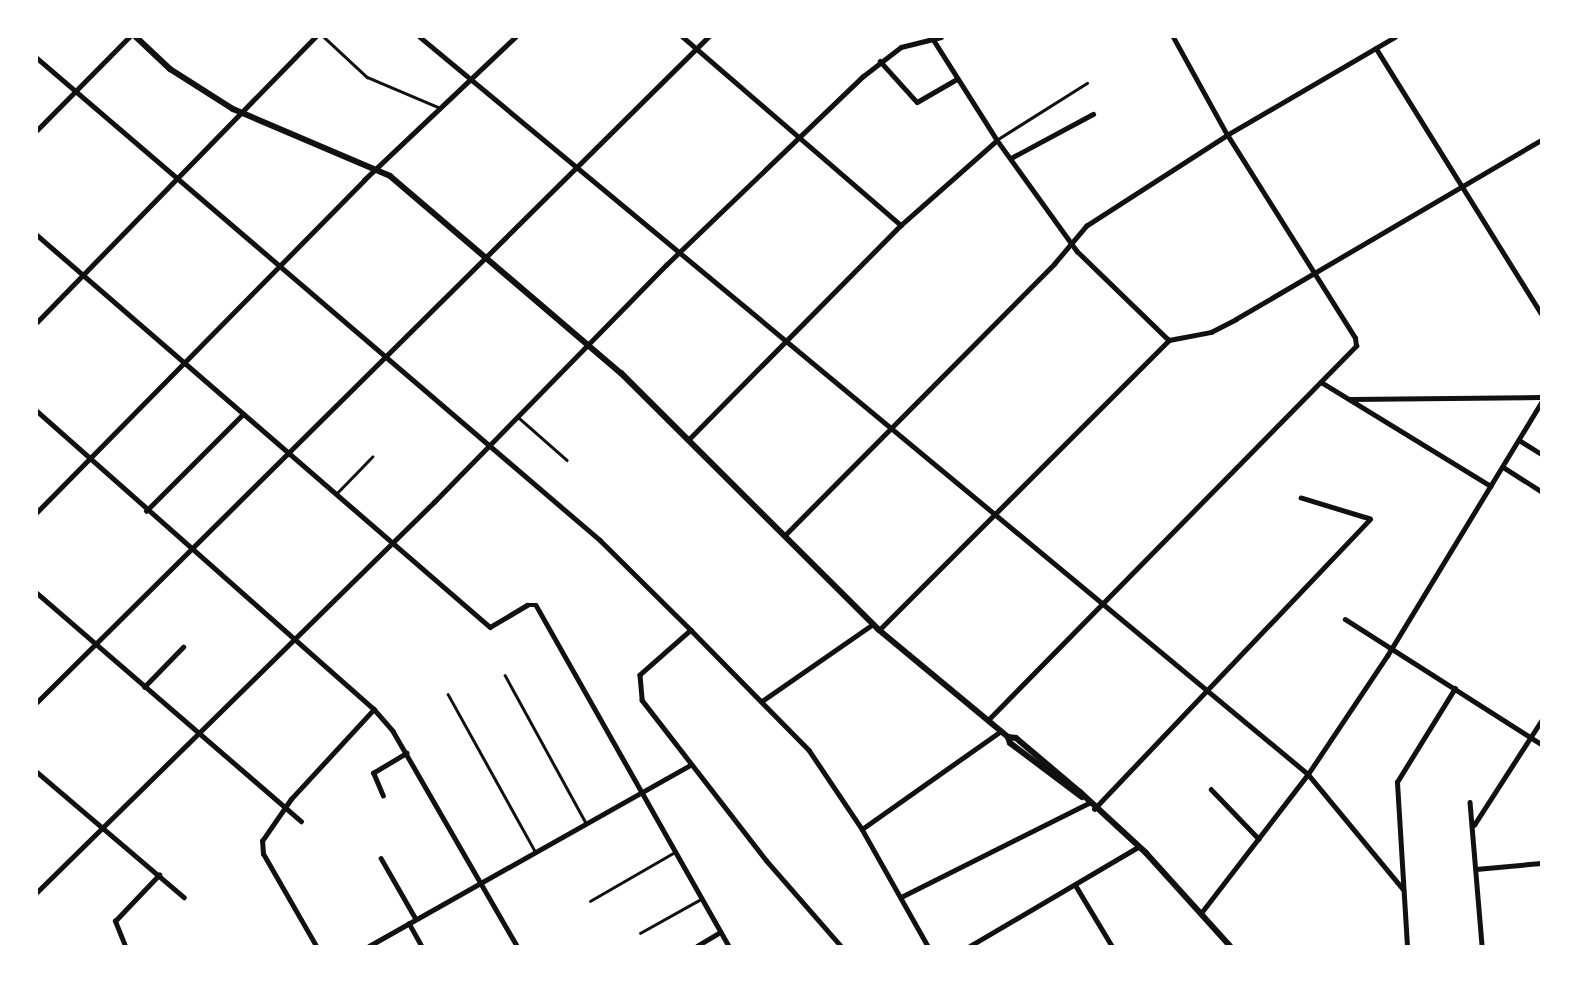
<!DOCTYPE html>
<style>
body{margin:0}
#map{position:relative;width:1578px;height:983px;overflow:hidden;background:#fff;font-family:"Roboto Condensed",sans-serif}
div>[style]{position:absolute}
.service>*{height:2.5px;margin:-1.25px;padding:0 1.25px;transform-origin:1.25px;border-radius:1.25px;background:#111}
.minor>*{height:4.5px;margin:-2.25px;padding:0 2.25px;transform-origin:2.25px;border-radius:2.25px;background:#111}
.secondary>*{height:6px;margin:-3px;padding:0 3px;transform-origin:3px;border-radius:3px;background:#111}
span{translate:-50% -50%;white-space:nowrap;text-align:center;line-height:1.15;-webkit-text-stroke:7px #fff;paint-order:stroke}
.frame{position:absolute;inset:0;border:38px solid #fff;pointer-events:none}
</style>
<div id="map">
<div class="service">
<div style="left:324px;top:37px;width:59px;rotate:42.9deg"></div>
<div style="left:367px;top:77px;width:77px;rotate:22.9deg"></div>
<div style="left:998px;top:139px;width:105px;rotate:-32.2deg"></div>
<div style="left:518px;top:417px;width:65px;rotate:41.3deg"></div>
<div style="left:336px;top:494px;width:52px;rotate:-45.8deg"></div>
<div style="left:505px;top:675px;width:169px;rotate:61.3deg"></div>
<div style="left:448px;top:694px;width:179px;rotate:61deg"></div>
<div style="left:590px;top:901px;width:98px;rotate:-30deg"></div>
<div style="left:640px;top:933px;width:70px;rotate:-29.1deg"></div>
</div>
<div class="minor">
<div style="left:420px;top:37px;width:1154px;rotate:39.69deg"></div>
<div style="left:1308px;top:774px;width:149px;rotate:50.4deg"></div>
<div style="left:683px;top:37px;width:288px;rotate:40.8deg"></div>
<div style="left:933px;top:39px;width:120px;rotate:57.6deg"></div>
<div style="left:997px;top:140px;width:137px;rotate:54.2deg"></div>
<div style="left:1077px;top:251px;width:128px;rotate:44.1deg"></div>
<div style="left:1376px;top:48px;width:312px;rotate:58.1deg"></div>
<div style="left:37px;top:58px;width:741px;rotate:40.57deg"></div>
<div style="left:600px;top:540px;width:128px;rotate:44.7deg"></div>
<div style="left:691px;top:630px;width:168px;rotate:45.5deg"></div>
<div style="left:809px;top:750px;width:95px;rotate:56.1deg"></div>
<div style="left:862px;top:829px;width:134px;rotate:60.6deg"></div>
<div style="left:880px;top:61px;width:55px;rotate:47.9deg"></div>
<div style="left:917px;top:102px;width:46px;rotate:-29.9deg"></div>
<div style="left:37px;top:130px;width:131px;rotate:-45.3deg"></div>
<div style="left:1011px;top:158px;width:93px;rotate:-28.2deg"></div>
<div style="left:37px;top:235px;width:599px;rotate:40.87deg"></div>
<div style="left:490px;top:627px;width:43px;rotate:-30.7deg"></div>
<div style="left:527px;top:605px;width:9px"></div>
<div style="left:536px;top:605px;width:392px;rotate:60.5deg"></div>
<div style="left:37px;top:322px;width:398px;rotate:-45.7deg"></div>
<div style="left:1169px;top:340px;width:43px;rotate:-10.8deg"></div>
<div style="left:1211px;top:332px;width:28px;rotate:-27deg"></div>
<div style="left:1236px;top:319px;width:354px;rotate:-30.4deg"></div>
<div style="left:1321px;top:382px;width:199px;rotate:31.5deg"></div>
<div style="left:1350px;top:399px;width:191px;rotate:-0.6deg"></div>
<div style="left:37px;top:411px;width:450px;rotate:41.5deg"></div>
<div style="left:374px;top:709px;width:29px;rotate:49deg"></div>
<div style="left:393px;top:731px;width:248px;rotate:60deg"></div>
<div style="left:689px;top:439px;width:301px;rotate:-45.3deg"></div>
<div style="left:901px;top:225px;width:128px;rotate:-41.5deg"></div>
<div style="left:1519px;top:440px;width:26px;rotate:32deg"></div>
<div style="left:1503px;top:467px;width:45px;rotate:32.3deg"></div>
<div style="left:146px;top:511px;width:137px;rotate:-45deg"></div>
<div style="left:37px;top:512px;width:466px;rotate:-45.4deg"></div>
<div style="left:364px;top:180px;width:208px;rotate:-43.4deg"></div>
<div style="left:785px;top:535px;width:382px;rotate:-45.2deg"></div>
<div style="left:1054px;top:264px;width:50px;rotate:-49.9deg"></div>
<div style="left:1086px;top:226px;width:168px;rotate:-32.8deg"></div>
<div style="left:1227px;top:135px;width:194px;rotate:-30.3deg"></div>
<div style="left:37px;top:593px;width:349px;rotate:40.8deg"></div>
<div style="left:1345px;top:619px;width:232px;rotate:32.5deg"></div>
<div style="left:691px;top:630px;width:68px;rotate:138.6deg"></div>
<div style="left:640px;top:675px;width:25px;rotate:85deg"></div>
<div style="left:642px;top:700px;width:202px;rotate:52.2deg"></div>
<div style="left:766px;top:860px;width:114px;rotate:48.9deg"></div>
<div style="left:879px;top:630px;width:410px;rotate:-45deg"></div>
<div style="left:144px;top:687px;width:56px;rotate:-45.7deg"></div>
<div style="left:762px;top:701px;width:135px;rotate:-34.7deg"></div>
<div style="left:37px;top:702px;width:945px;rotate:-44.74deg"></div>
<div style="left:988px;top:720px;width:525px;rotate:-45.46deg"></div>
<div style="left:1356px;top:346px;width:8px;rotate:-97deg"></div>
<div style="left:1355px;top:338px;width:240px;rotate:-122.2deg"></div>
<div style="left:1227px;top:135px;width:112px;rotate:-118.9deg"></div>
<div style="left:37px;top:772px;width:193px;rotate:40.4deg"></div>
<div style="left:1211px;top:789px;width:69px;rotate:46.2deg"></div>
<div style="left:383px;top:796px;width:25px;rotate:-113deg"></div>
<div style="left:373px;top:773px;width:39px;rotate:-31deg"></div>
<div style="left:1470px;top:802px;width:144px;rotate:85.2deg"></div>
<div style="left:1094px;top:809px;width:400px;rotate:-46.4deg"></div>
<div style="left:1370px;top:519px;width:72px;rotate:-163.1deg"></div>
<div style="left:1474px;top:825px;width:124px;rotate:-57.2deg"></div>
<div style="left:862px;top:829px;width:170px;rotate:-35.2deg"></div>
<div style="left:381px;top:858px;width:70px;rotate:60.2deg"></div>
<div style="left:1476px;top:869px;width:65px;rotate:-5.3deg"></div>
<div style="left:1076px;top:886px;width:70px;rotate:59deg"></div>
<div style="left:37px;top:892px;width:557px;rotate:-44.49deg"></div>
<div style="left:434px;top:502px;width:332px;rotate:-45.6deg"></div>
<div style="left:666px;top:265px;width:272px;rotate:-43.8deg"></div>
<div style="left:862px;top:77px;width:49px;rotate:-37.6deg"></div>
<div style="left:901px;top:47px;width:41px;rotate:-14deg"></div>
<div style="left:901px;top:897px;width:210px;rotate:-26.6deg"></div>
<div style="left:1201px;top:913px;width:175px;rotate:-52.4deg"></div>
<div style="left:1308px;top:774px;width:142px;rotate:-56.2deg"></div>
<div style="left:1387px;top:656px;width:296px;rotate:-58.7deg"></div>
<div style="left:409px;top:923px;width:26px;rotate:61deg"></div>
<div style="left:125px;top:946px;width:27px;rotate:-112deg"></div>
<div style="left:115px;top:921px;width:64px;rotate:-46.3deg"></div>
<div style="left:316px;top:946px;width:106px;rotate:-119.9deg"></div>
<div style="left:263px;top:854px;width:13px;rotate:-94deg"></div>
<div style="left:262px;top:841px;width:51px;rotate:-55.4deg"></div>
<div style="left:291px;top:799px;width:122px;rotate:-47.3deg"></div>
<div style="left:369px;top:946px;width:369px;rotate:-29.4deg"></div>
<div style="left:697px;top:946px;width:27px;rotate:-31deg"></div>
<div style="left:970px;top:946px;width:195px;rotate:-30.5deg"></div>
<div style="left:1407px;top:946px;width:164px;rotate:-93.5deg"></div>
<div style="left:1397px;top:782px;width:110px;rotate:-58.3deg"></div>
</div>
<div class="secondary">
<div style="left:136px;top:37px;width:47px;rotate:43.3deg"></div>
<div style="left:170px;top:69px;width:75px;rotate:32.4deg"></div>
<div style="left:233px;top:109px;width:171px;rotate:23.1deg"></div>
<div style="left:390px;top:176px;width:304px;rotate:40.5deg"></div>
<div style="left:621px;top:373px;width:364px;rotate:44.9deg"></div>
<div style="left:879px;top:630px;width:168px;rotate:39.7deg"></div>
<div style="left:1008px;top:737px;width:6px;rotate:72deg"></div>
<div style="left:1010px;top:743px;width:90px;rotate:36.9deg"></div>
<div style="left:1008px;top:737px;width:8px;rotate:7deg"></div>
<div style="left:1016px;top:738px;width:84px;rotate:40.2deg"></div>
<div style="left:1080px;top:792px;width:90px;rotate:42.7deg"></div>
<div style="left:1146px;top:853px;width:125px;rotate:47.9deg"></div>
</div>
<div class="frame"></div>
</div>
